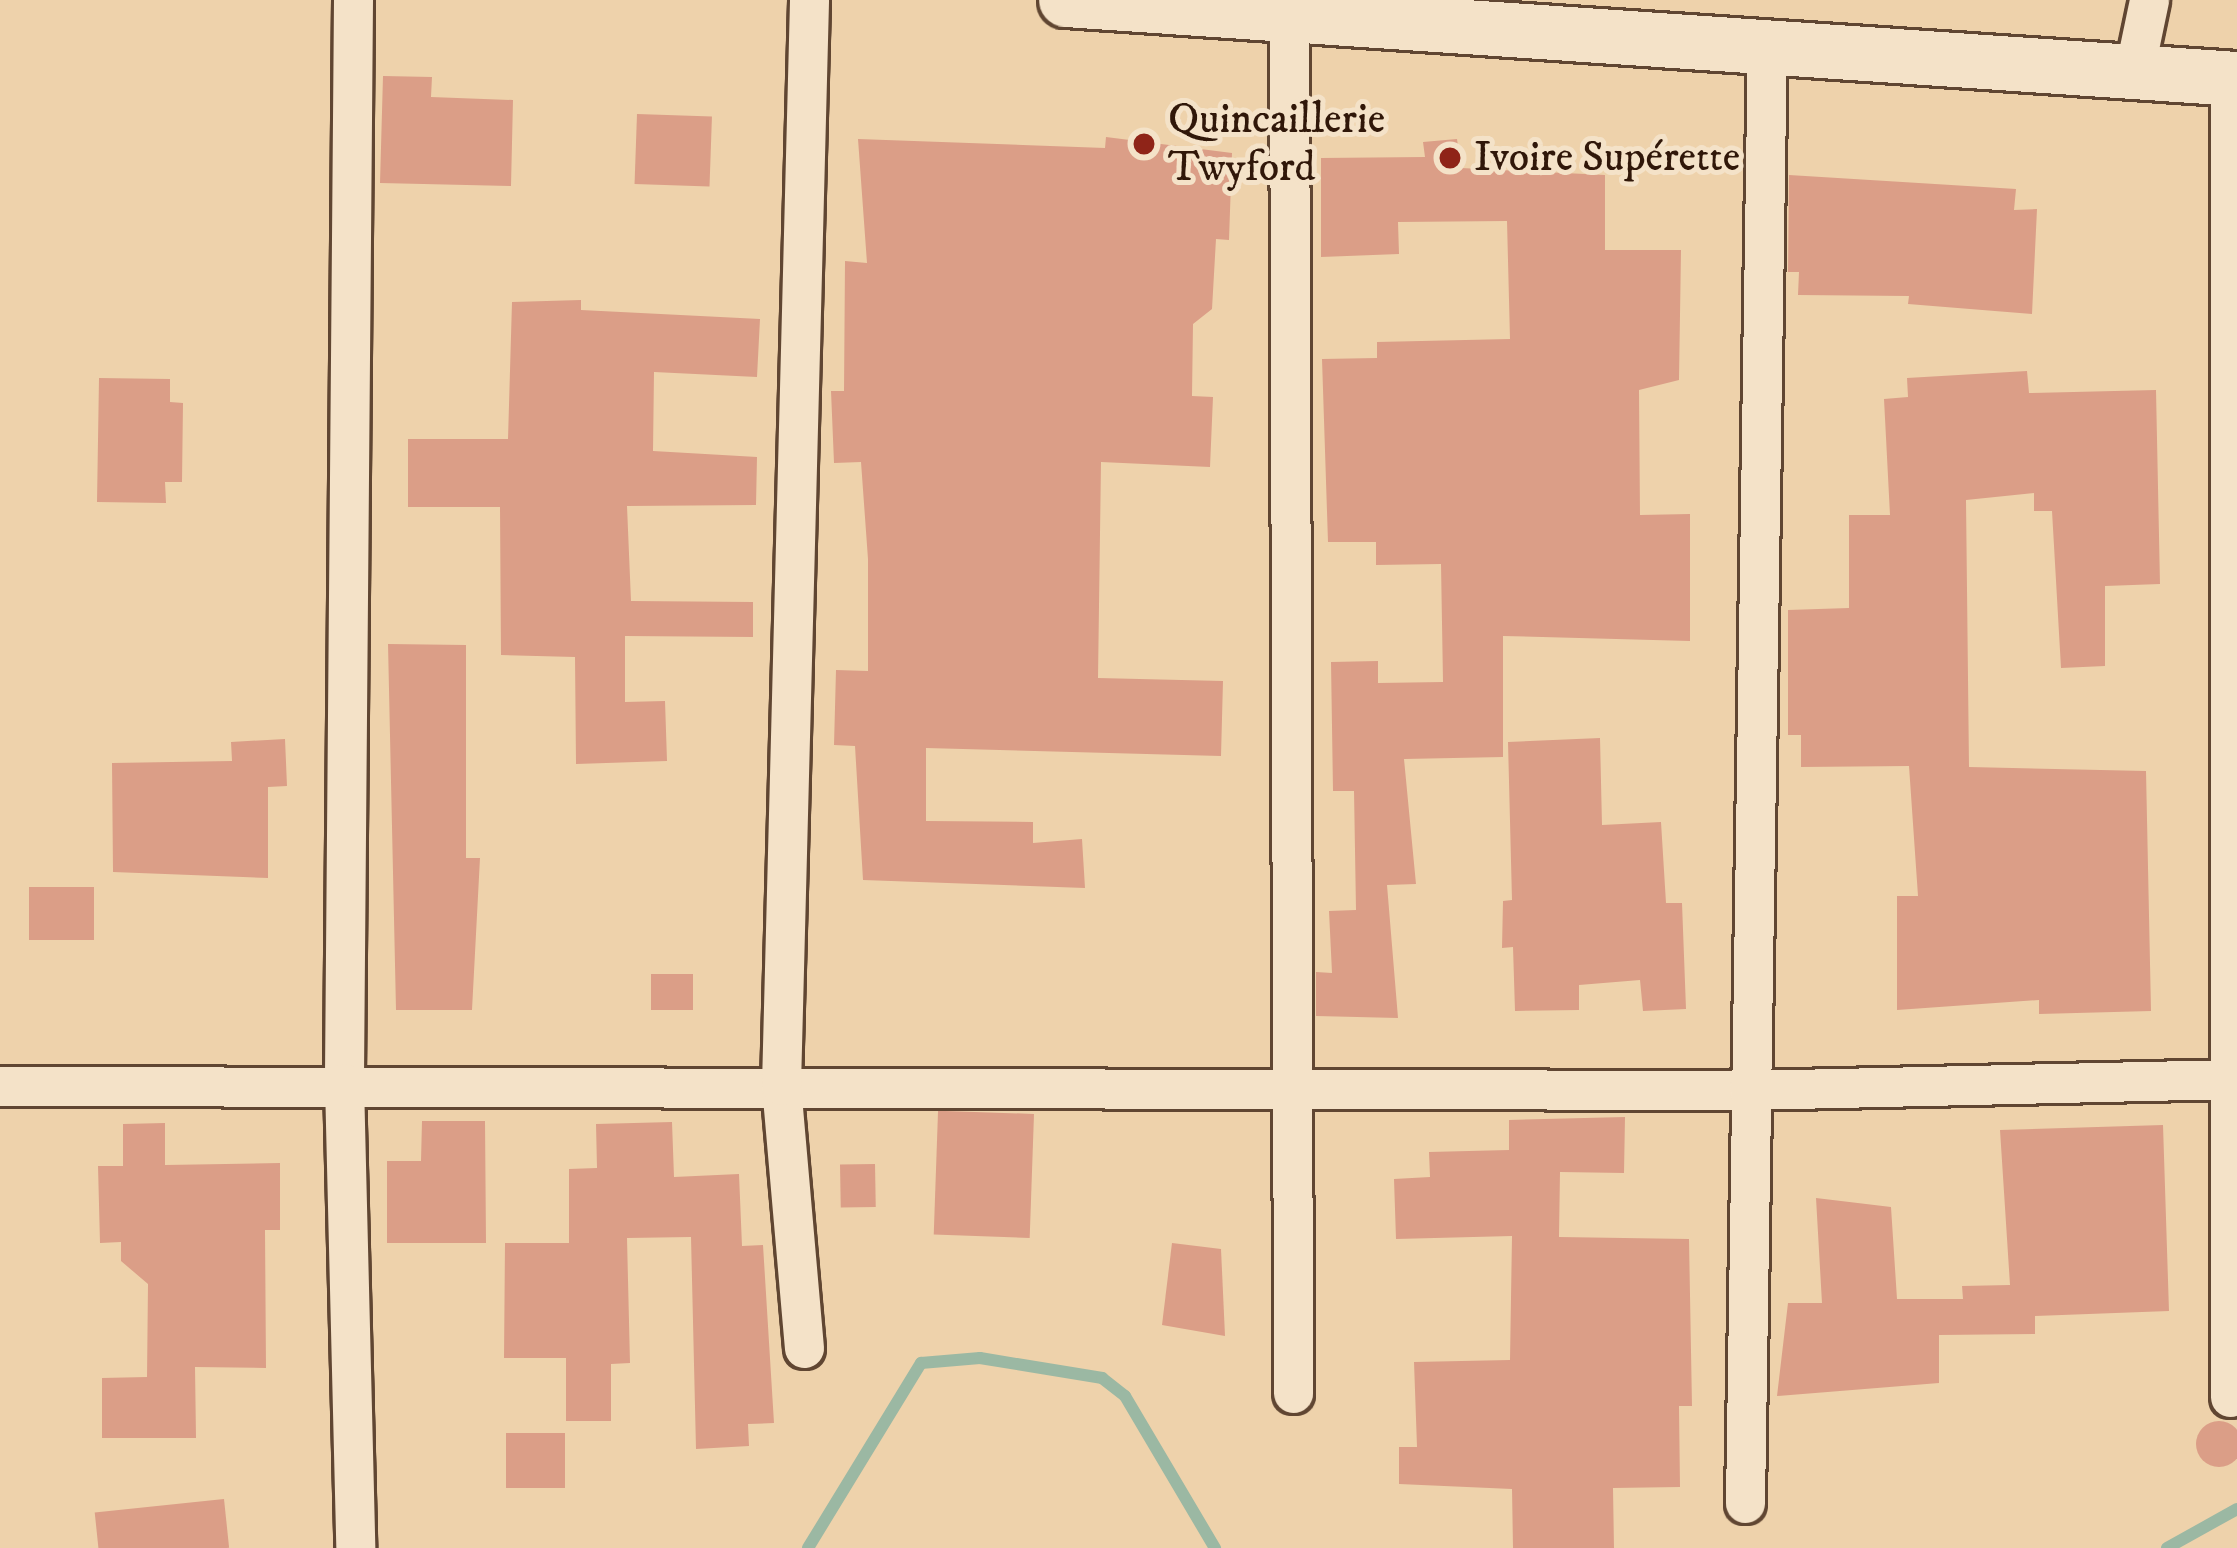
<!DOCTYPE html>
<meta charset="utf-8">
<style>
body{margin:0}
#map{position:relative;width:2237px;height:1548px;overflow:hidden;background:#eed2ab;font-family:"IM FELL DW Pica",serif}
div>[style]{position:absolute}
.stream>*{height:12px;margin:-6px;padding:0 6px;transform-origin:6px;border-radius:6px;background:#9bb8a3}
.building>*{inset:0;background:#db9e87;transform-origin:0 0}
.round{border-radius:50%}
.roads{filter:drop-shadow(3px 0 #604632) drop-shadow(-3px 0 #604632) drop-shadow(0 3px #604632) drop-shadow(0 -3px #604632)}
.street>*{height:39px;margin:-19.5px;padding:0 19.5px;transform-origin:19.5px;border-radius:19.5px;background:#f4e2c8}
.secondary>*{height:54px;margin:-27px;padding:0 27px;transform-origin:27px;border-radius:27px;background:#f4e2c8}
.dots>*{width:33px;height:33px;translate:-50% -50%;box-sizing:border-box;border:6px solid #f4e2c8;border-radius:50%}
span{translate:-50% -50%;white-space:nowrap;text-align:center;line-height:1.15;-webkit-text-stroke:10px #f4e2c8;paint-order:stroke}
.poi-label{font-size:42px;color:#301709}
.left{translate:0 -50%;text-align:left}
</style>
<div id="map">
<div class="stream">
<div style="left:808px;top:1548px;width:217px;rotate:-58.6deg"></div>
<div style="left:921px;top:1363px;width:59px;rotate:-4.8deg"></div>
<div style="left:980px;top:1358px;width:124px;rotate:9.3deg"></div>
<div style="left:1102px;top:1378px;width:29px;rotate:38deg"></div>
<div style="left:1125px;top:1396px;width:177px;rotate:59.4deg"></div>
<div style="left:2167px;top:1548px;width:80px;rotate:-29.1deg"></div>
</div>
<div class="building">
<div style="clip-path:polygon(383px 76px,432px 77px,431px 97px,513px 100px,511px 186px,380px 183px)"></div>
<div style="left:637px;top:114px;width:75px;height:70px;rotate:2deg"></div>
<div style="clip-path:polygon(1106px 137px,1232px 153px,1229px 240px,1216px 239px,1212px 309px,1193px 324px,1192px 396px,1213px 397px,1210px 467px,1101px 462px,1098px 678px,1223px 681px,1221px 756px,926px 748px,926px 821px,1033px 822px,1033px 843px,1082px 839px,1085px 888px,863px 880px,855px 746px,834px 745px,836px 670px,868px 671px,868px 559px,861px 462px,834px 463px,831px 391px,844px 391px,845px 261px,867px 263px,858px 139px,1105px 148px)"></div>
<div style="clip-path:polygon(1457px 139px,1461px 168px,1605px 175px,1605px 250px,1681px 250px,1679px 380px,1639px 390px,1640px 515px,1690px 514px,1690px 641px,1503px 636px,1503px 757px,1404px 759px,1416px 884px,1387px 885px,1398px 1018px,1316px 1016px,1316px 972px,1332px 973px,1329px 911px,1356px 910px,1354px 791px,1333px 791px,1331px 662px,1378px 661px,1378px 683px,1443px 682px,1441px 564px,1376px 565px,1376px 542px,1328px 542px,1322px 359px,1377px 358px,1377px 342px,1510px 339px,1507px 221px,1398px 222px,1399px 254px,1321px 257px,1321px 158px,1425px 157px,1423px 142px)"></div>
<div style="clip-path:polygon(1789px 175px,2016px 189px,2014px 210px,2037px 209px,2032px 314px,1908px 304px,1909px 296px,1798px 295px,1799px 272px,1788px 272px)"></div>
<div style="clip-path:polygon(581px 300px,581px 310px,760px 319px,757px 377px,654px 372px,653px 451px,757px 457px,756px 505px,627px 506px,631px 601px,753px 602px,753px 637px,625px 636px,625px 702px,665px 701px,667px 761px,576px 764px,575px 657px,501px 655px,500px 507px,408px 507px,408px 439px,508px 439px,512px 302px)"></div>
<div style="clip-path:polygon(2027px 371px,2029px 393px,2156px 390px,2160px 584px,2105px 586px,2105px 666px,2061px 668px,2052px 511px,2034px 511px,2034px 493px,1966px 500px,1969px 767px,2146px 771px,2151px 1011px,2039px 1014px,2039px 1000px,1897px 1010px,1897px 896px,1918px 896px,1909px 766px,1801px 767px,1801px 735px,1788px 735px,1788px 610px,1849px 608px,1849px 515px,1890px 515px,1884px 399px,1908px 397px,1907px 378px)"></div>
<div style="clip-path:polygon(99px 378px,170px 379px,170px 402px,183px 403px,182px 482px,165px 482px,166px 503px,97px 502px)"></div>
<div style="clip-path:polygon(388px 644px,466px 645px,466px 858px,480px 858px,472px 1010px,396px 1010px)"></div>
<div style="clip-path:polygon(1600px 738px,1602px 825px,1661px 822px,1666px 903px,1682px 903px,1686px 1009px,1643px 1011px,1640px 980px,1579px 985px,1579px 1010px,1515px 1011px,1513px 947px,1502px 948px,1503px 901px,1512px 900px,1508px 742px)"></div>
<div style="clip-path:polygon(285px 739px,287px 786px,268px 787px,268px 878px,113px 872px,112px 763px,232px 761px,231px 742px)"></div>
<div style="left:29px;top:887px;width:65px;height:53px"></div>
<div style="left:651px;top:974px;width:42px;height:36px"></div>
<div style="left:1034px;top:1114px;width:124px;height:96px;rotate:92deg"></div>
<div style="clip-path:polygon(1625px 1117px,1624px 1173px,1560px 1172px,1559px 1237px,1689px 1239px,1692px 1406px,1679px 1406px,1680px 1487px,1613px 1488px,1614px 1548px,1513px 1548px,1512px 1489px,1399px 1484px,1399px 1447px,1417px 1447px,1414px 1362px,1510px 1360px,1512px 1236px,1396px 1239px,1394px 1179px,1430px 1177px,1429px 1152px,1509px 1150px,1509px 1120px)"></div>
<div style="clip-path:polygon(422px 1121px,485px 1121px,486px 1243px,387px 1243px,387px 1161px,421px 1161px)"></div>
<div style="clip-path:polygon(672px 1122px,674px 1177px,739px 1174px,742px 1246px,763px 1245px,774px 1423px,748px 1424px,749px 1446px,696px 1449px,691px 1237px,627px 1238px,630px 1363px,611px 1364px,611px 1421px,566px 1421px,566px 1358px,504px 1358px,505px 1243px,569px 1243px,569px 1169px,597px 1168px,596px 1124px)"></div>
<div style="clip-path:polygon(165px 1123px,165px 1165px,280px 1163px,280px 1230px,265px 1230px,266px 1368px,195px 1367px,196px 1438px,102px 1438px,102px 1378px,147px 1377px,148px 1284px,121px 1261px,121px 1242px,100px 1243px,98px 1166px,123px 1166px,123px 1124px)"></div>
<div style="clip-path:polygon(2163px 1125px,2169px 1311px,2035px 1316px,2035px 1334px,1939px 1335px,1939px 1383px,1777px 1396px,1788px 1303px,1822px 1303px,1816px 1198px,1891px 1207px,1897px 1299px,1963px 1299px,1962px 1286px,2010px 1285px,2000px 1130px)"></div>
<div style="left:875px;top:1164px;width:43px;height:35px;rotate:89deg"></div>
<div style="clip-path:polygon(1172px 1243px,1221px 1249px,1225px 1336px,1162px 1325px)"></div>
<div class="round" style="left:2196px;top:1421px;width:46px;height:46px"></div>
<div style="left:506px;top:1433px;width:59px;height:55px"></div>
<div style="left:224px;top:1499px;width:49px;height:130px;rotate:84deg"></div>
</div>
<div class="roads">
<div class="street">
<div style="left:353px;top:0;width:1083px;rotate:90.48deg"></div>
<div style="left:344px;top:1083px;width:465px;rotate:88.6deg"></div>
<div style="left:1289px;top:16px;width:1377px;rotate:89.83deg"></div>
<div style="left:2134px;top:72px;width:74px;rotate:-78.2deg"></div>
<div style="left:2230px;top:79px;width:1318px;rotate:90deg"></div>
<div style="left:0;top:1086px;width:1749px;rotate:0.13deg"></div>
<div style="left:1749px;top:1090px;width:488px;rotate:-1.3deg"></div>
<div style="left:804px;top:1348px;width:264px;rotate:-95deg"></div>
<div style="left:781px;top:1085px;width:1085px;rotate:-88.52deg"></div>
<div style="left:1745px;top:1503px;width:1462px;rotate:-89.14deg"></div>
</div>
<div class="secondary">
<div style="left:1066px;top:0;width:1174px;rotate:3.86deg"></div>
</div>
</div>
<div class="dots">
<div style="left:1144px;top:144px;background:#8f2418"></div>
<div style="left:1450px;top:158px;background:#8f2418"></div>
</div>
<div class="poi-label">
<span class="left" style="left:1168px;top:144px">Quincaillerie<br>Twyford</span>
<span class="left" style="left:1474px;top:158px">Ivoire Supérette</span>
</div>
</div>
